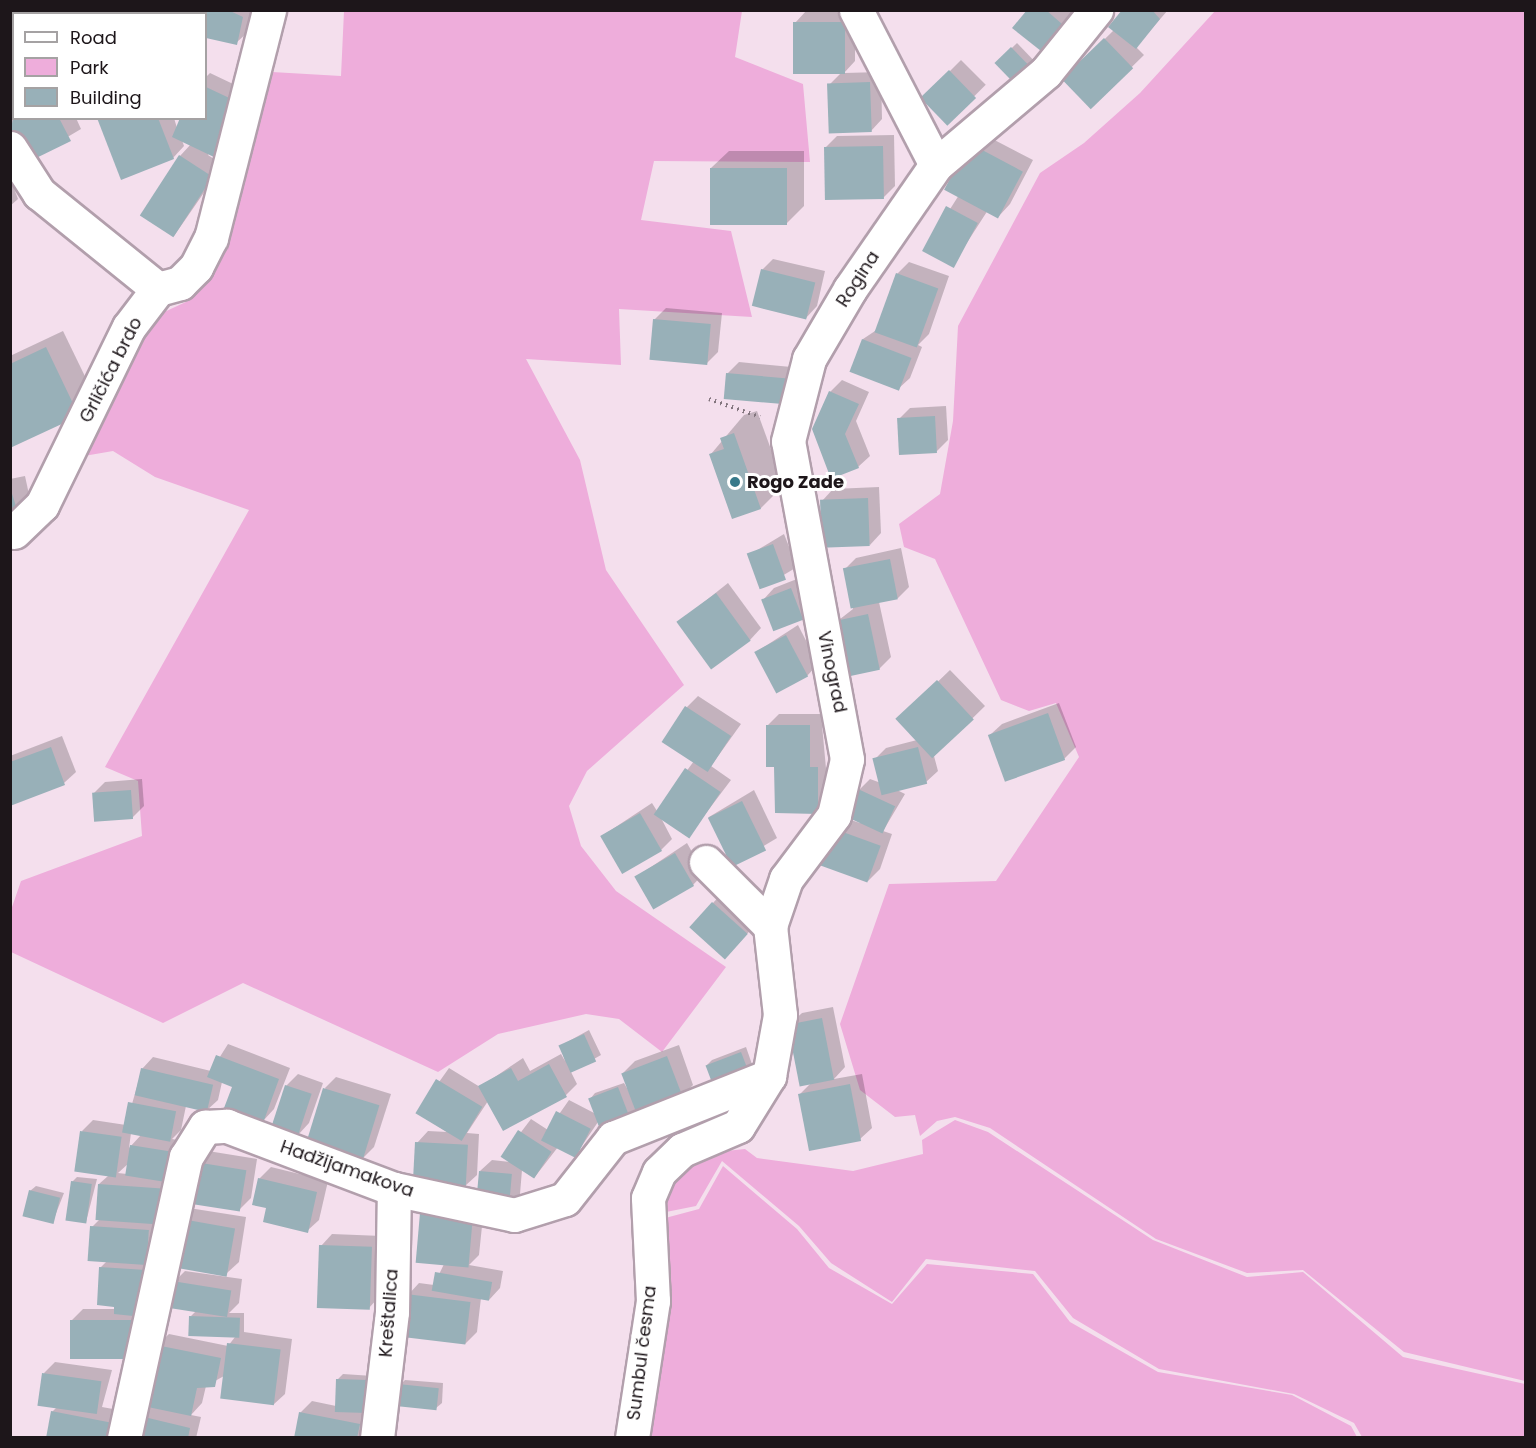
<!DOCTYPE html>
<meta charset="utf-8">
<style>
body{margin:0}
#map{position:relative;width:1536px;height:1448px;overflow:hidden;background:#f4dfed;font-family:Poppins,sans-serif}
div>[style]{position:absolute}
.green>*{inset:0;background:#eeaddb}
.shadow>*{inset:0;background:#0003;transform-origin:0 0}
.building>*{inset:0;background:#98b0b8;transform-origin:0 0}
.path>*{height:4px;margin-top:-2px;transform-origin:0;background:repeating-linear-gradient(90deg,#83757e 0 1.5px,transparent 0 6px)}
.roads{filter:drop-shadow(2px 0 #b29fac) drop-shadow(-2px 0 #b29fac) drop-shadow(0 2px #b29fac) drop-shadow(0 -2px #b29fac)}
.minor>*{height:33px;margin:-16.5px;padding:0 16.5px;transform-origin:16.5px;border-radius:16.5px;background:#fff}
.dots>*{width:16px;height:16px;translate:-50% -50%;box-sizing:border-box;border:3px solid #fff;border-radius:50%}
span{translate:-50% -50%;white-space:nowrap;text-align:center;line-height:1.15;-webkit-text-stroke:6px #fff;paint-order:stroke}
.street-label{font-size:18px;color:#1d161a}
.poi-label{font-size:18px;color:#1d161a;font-weight:700}
.left{translate:0 -50%;text-align:left}
.frame{position:absolute;inset:0;border:12px solid #1d161a;pointer-events:none}
.legend{position:absolute;left:12px;top:12px;width:195px;height:108px;box-sizing:border-box;background:#fff;border:2px solid #a5a2a3;margin:0;padding:8px 10px;list-style:none;font-size:18px;color:#1d161a}
.legend li{display:flex;align-items:center;gap:12px;height:30px}
.legend b{width:30px;border:2px solid #a5a2a3}
</style>
<div id="map">
<div class="green">
<div style="clip-path:polygon(344px 11px,742px 11px,735px 57px,803px 84px,810px 162px,654px 161px,641px 220px,731px 231px,752px 317px,619px 309px,621px 365px,526px 359px,580px 460px,606px 570px,684px 685px,587px 771px,569px 806px,581px 846px,616px 891px,726px 967px,662px 1052px,619px 1019px,586px 1014px,498px 1034px,438px 1072px,243px 983px,163px 1023px,11px 952px,11px 910px,21px 881px,142px 836px,138px 781px,105px 767px,249px 510px,155px 477px,113px 451px,84px 456px,130px 349px,160px 314px,190px 300px,211px 276px,272px 72px,341px 76px)"></div>
<div style="clip-path:polygon(1215px 11px,1525px 11px,1525px 1381px,1404px 1352px,1303px 1270px,1247px 1273px,1156px 1239px,990px 1128px,955px 1117px,937px 1121px,920px 1136px,915px 1115px,895px 1117px,860px 1090px,840px 1024px,889px 884px,996px 881px,1079px 757px,1056px 703px,1029px 711px,1001px 700px,935px 559px,904px 547px,899px 524px,940px 494px,953px 421px,958px 326px,1040px 173px,1084px 143px,1140px 93px)"></div>
<div style="clip-path:polygon(955px 1120px,988px 1132px,1153px 1240px,1247px 1277px,1303px 1272px,1403px 1357px,1525px 1384px,1525px 1437px,1362px 1437px,1354px 1423px,1294px 1394px,1159px 1369px,1073px 1318px,1035px 1271px,926px 1259px,892px 1302px,831px 1263px,799px 1226px,722px 1161px,696px 1206px,656px 1214px,664px 1183px,707px 1153px,745px 1149px,757px 1158px,853px 1171px,923px 1154px,922px 1140px)"></div>
<div style="clip-path:polygon(723px 1166px,797px 1229px,829px 1268px,892px 1304px,927px 1264px,1033px 1274px,1070px 1322px,1158px 1372px,1292px 1395px,1351px 1426px,1357px 1437px,642px 1438px,654px 1221px,699px 1209px)"></div>
</div>
<div class="shadow">
<div style="clip-path:polygon(61px 10px,130px 10px,127px 14px)"></div>
<div style="clip-path:polygon(181px 10px,253px 10px,248px 32px,236px 43px,206px 36px,206px 14px)"></div>
<div style="clip-path:polygon(1029px 10px,1074px 10px,1040px 49px)"></div>
<div style="clip-path:polygon(1124px 10px,1168px 10px,1136px 47px,1144px 55px,1092px 106px,1064px 79px,1114px 30px)"></div>
<div style="clip-path:polygon(806px 11px,855px 11px,855px 61px,844px 73px,881px 72px,882px 119px,871px 131px,829px 85px,841px 73px,795px 23px)"></div>
<div style="left:1017px;top:43px;width:28px;height:29px;rotate:46deg"></div>
<div style="left:961px;top:60px;width:35px;height:54px;rotate:45deg"></div>
<div style="clip-path:polygon(210px 73px,252px 93px,208px 155px,223px 165px,174px 236px,180px 156px,191px 144px,182px 140px,184px 146px,173px 158px,99px 118px,174px 118px,177px 128px,206px 118px,206px 77px)"></div>
<div style="clip-path:polygon(14px 114px,76px 118px,81px 129px,27px 161px,10px 127px)"></div>
<div style="clip-path:polygon(981px 133px,1033px 160px,1010px 204px,999px 216px,988px 210px,952px 266px,924px 250px,959px 195px)"></div>
<div style="clip-path:polygon(894px 135px,895px 186px,883px 198px,825px 148px,837px 136px)"></div>
<div style="clip-path:polygon(729px 151px,804px 151px,804px 206px,787px 223px,711px 168px)"></div>
<div style="clip-path:polygon(10px 178px,18px 199px,10px 206px)"></div>
<div style="clip-path:polygon(773px 259px,825px 271px,817px 306px,806px 318px,762px 270px)"></div>
<div style="clip-path:polygon(909px 262px,949px 276px,929px 334px,918px 345px,922px 347px,910px 378px,898px 389px,851px 370px,863px 339px,878px 329px,897px 274px)"></div>
<div style="clip-path:polygon(666px 308px,722px 313px,718px 352px,707px 363px,654px 320px)"></div>
<div style="clip-path:polygon(63px 331px,95px 397px,10px 447px,10px 356px)"></div>
<div style="clip-path:polygon(739px 362px,802px 368px,788px 403px,727px 374px)"></div>
<div style="clip-path:polygon(842px 380px,869px 392px,856px 421px,870px 456px,858px 467px,832px 477px,830px 392px)"></div>
<div style="clip-path:polygon(946px 406px,948px 440px,936px 452px,899px 419px,910px 408px)"></div>
<div style="clip-path:polygon(757px 411px,784px 485px,761px 508px,733px 517px,711px 454px,744px 415px)"></div>
<div style="clip-path:polygon(25px 476px,33px 513px,10px 527px,10px 479px)"></div>
<div style="clip-path:polygon(879px 487px,881px 533px,870px 545px,822px 501px,833px 489px)"></div>
<div style="clip-path:polygon(784px 534px,797px 567px,762px 588px,749px 555px)"></div>
<div style="clip-path:polygon(901px 548px,909px 587px,898px 598px,879px 602px,891px 657px,879px 669px,835px 623px,853px 609px,844px 570px,856px 558px)"></div>
<div style="clip-path:polygon(802px 577px,814px 607px,802px 618px,763px 600px,774px 588px)"></div>
<div style="clip-path:polygon(728px 583px,761px 628px,750px 640px,679px 622px)"></div>
<div style="clip-path:polygon(798px 625px,818px 664px,807px 676px,756px 652px)"></div>
<div style="clip-path:polygon(950px 670px,985px 706px,934px 756px,938px 771px,926px 782px,897px 790px,905px 794px,883px 831px,892px 834px,880px 869px,868px 881px,818px 864px,842px 817px,860px 823px,859px 790px,870px 779px,881px 783px,875px 759px,886px 748px,917px 740px,898px 720px)"></div>
<div style="clip-path:polygon(698px 696px,741px 724px,711px 766px,731px 780px,688px 837px,661px 818px,672px 839px,661px 850px,602px 836px,652px 803px,657px 811px,694px 761px,687px 707px)"></div>
<div style="clip-path:polygon(1059px 703px,1076px 747px,1064px 759px,990px 735px,1002px 724px)"></div>
<div style="clip-path:polygon(779px 714px,821px 714px,829px 801px,817px 812px,776px 765px,767px 726px)"></div>
<div style="clip-path:polygon(62px 736px,76px 772px,64px 783px,10px 804px,10px 756px)"></div>
<div style="clip-path:polygon(142px 779px,144px 806px,132px 818px,94px 793px,105px 782px)"></div>
<div style="clip-path:polygon(754px 790px,777px 838px,732px 865px,709px 817px)"></div>
<div style="clip-path:polygon(687px 843px,704px 873px,693px 885px,636px 877px)"></div>
<div style="clip-path:polygon(724px 891px,758px 922px,736px 946px,691px 927px)"></div>
<div style="clip-path:polygon(833px 1007px,845px 1067px,834px 1079px,862px 1074px,872px 1128px,860px 1139px,800px 1094px,811px 1083px,790px 1024px,802px 1013px)"></div>
<div style="clip-path:polygon(589px 1030px,601px 1055px,571px 1072px,577px 1084px,566px 1095px,488px 1101px,467px 1133px,479px 1134px,477px 1175px,465px 1186px,417px 1143px,428px 1131px,447px 1132px,417px 1113px,449px 1068px,480px 1087px,523px 1058px,530px 1071px,561px 1054px,565px 1061px,560px 1046px)"></div>
<div style="clip-path:polygon(evenodd,228px 1044px,290px 1068px,274px 1109px,263px 1121px,234px 1086px,222px 1082px,218px 1100px,206px 1111px,186px 1106px,181px 1130px,172px 1139px,189px 1142px,146px 1347px,72px 1320px,83px 1309px,115px 1309px,100px 1268px,107px 1261px,92px 1227px,100px 1219px,99px 1184px,108px 1176px,82px 1131px,93px 1120px,126px 1125px,142px 1069px,153px 1057px,211px 1071px,228px 1044px,131px 1133px,141px 1135px,129px 1148px,131px 1133px,228px 1044px,129px 1163px,127px 1174px,118px 1173px,129px 1163px)"></div>
<div style="clip-path:polygon(679px 1045px,693px 1085px,682px 1096px,636px 1109px,629px 1117px,598px 1122px,575px 1156px,558px 1147px,534px 1178px,522px 1170px,520px 1194px,508px 1206px,480px 1171px,492px 1160px,510px 1162px,502px 1157px,531px 1119px,548px 1130px,569px 1100px,596px 1114px,590px 1099px,595px 1093px,624px 1083px,631px 1095px,623px 1073px,635px 1061px)"></div>
<div style="clip-path:polygon(746px 1047px,754px 1070px,707px 1065px,712px 1060px)"></div>
<div style="clip-path:polygon(298px 1074px,323px 1083px,309px 1123px,298px 1135px,286px 1086px)"></div>
<div style="clip-path:polygon(336px 1077px,391px 1094px,374px 1147px,362px 1159px,325px 1088px)"></div>
<div style="clip-path:polygon(208px 1151px,257px 1159px,251px 1198px,239px 1210px,196px 1163px)"></div>
<div style="clip-path:polygon(271px 1167px,328px 1181px,319px 1220px,307px 1231px,268px 1207px,259px 1179px)"></div>
<div style="clip-path:polygon(77px 1177px,97px 1179px,86px 1222px,72px 1182px)"></div>
<div style="clip-path:polygon(36px 1186px,64px 1193px,53px 1221px,30px 1191px)"></div>
<div style="clip-path:polygon(433px 1202px,484px 1207px,479px 1255px,469px 1265px,503px 1271px,500px 1288px,489px 1300px,481px 1298px,477px 1332px,465px 1344px,408px 1295px,419px 1283px,434px 1285px,444px 1264px,422px 1214px)"></div>
<div style="clip-path:polygon(189px 1208px,246px 1217px,239px 1262px,227px 1273px,170px 1264px)"></div>
<div style="clip-path:polygon(332px 1234px,382px 1236px,379px 1297px,368px 1309px,321px 1246px)"></div>
<div style="clip-path:polygon(185px 1271px,242px 1279px,239px 1303px,229px 1313px,244px 1313px,244px 1332px,292px 1339px,285px 1394px,273px 1405px,224px 1376px,206px 1386px,202px 1403px,191px 1415px,201px 1417px,196px 1438px,136px 1438px,141px 1417px,151px 1407px,157px 1345px,169px 1334px,228px 1346px,235px 1337px,191px 1316px,197px 1310px,174px 1282px)"></div>
<div style="clip-path:polygon(55px 1362px,112px 1370px,102px 1407px,124px 1411px,109px 1438px,52px 1412px,56px 1408px,44px 1373px)"></div>
<div style="clip-path:polygon(343px 1374px,373px 1376px,365px 1438px,295px 1438px,300px 1413px,312px 1401px,336px 1406px,337px 1380px)"></div>
<div style="clip-path:polygon(405px 1380px,443px 1383px,442px 1403px,436px 1408px,400px 1385px)"></div>
</div>
<div class="building">
<div style="left:59px;top:10px;width:54px;height:4px"></div>
<div style="clip-path:polygon(179px 10px,228px 10px,243px 17px,237px 45px,206px 38px,206px 14px)"></div>
<div style="clip-path:polygon(1027px 10px,1046px 10px,1062px 24px,1041px 51px,1012px 28px)"></div>
<div style="clip-path:polygon(1122px 10px,1152px 10px,1160px 19px,1136px 49px,1108px 27px)"></div>
<div style="left:793px;top:22px;width:52px;height:52px"></div>
<div style="left:1104px;top:38px;width:42px;height:59px;rotate:46deg"></div>
<div style="left:14px;top:44px;width:41px;height:4px;rotate:90deg"></div>
<div style="left:1011px;top:47px;width:30px;height:23px;rotate:46deg"></div>
<div style="left:949px;top:70px;width:39px;height:40px;rotate:46deg"></div>
<div style="left:870px;top:82px;width:50px;height:43px;rotate:88deg"></div>
<div style="clip-path:polygon(206px 87px,242px 104px,216px 158px,172px 137px,180px 118px,206px 118px)"></div>
<div style="clip-path:polygon(14px 116px,59px 118px,71px 141px,26px 163px,10px 131px)"></div>
<div style="clip-path:polygon(97px 118px,158px 118px,174px 159px,121px 180px)"></div>
<div style="left:969px;top:143px;width:61px;height:53px;rotate:28deg"></div>
<div style="left:883px;top:146px;width:53px;height:59px;rotate:89deg"></div>
<div style="left:179px;top:155px;width:40px;height:72px;rotate:33deg"></div>
<div style="left:710px;top:168px;width:77px;height:57px"></div>
<div style="left:946px;top:206px;width:36px;height:51px;rotate:28deg"></div>
<div style="left:761px;top:269px;width:56px;height:38px;rotate:14deg"></div>
<div style="left:896px;top:273px;width:45px;height:63px;rotate:20deg"></div>
<div style="left:653px;top:319px;width:58px;height:41px;rotate:5deg"></div>
<div style="left:862px;top:339px;width:53px;height:35px;rotate:21deg"></div>
<div style="clip-path:polygon(46px 347px,79px 416px,10px 448px,10px 364px)"></div>
<div style="left:726px;top:373px;width:65px;height:26px;rotate:5deg"></div>
<div style="clip-path:polygon(829px 391px,859px 404px,845px 434px,859px 468px,831px 479px,812px 429px)"></div>
<div style="left:935px;top:416px;width:37px;height:38px;rotate:87deg"></div>
<div style="clip-path:polygon(734px 433px,761px 509px,732px 519px,709px 454px,724px 449px,720px 438px)"></div>
<div style="clip-path:polygon(10px 487px,22px 526px,10px 529px)"></div>
<div style="left:868px;top:498px;width:48px;height:48px;rotate:88deg"></div>
<div style="left:773px;top:544px;width:38px;height:28px;rotate:70deg"></div>
<div style="left:890px;top:559px;width:41px;height:48px;rotate:79deg"></div>
<div style="left:791px;top:588px;width:34px;height:32px;rotate:69deg"></div>
<div style="left:716px;top:593px;width:59px;height:49px;rotate:54deg"></div>
<div style="left:868px;top:614px;width:57px;height:36px;rotate:78deg"></div>
<div style="left:786px;top:635px;width:47px;height:36px;rotate:62deg"></div>
<div style="left:937px;top:680px;width:54px;height:57px;rotate:47deg"></div>
<div style="left:685px;top:706px;width:55px;height:43px;rotate:33deg"></div>
<div style="left:1048px;top:713px;width:50px;height:64px;rotate:70deg"></div>
<div style="clip-path:polygon(766px 725px,810px 725px,810px 767px,818px 767px,818px 814px,775px 813px,774px 767px,766px 767px)"></div>
<div style="clip-path:polygon(51px 747px,65px 785px,10px 806px,10px 762px)"></div>
<div style="left:918px;top:747px;width:38px;height:47px;rotate:76deg"></div>
<div style="left:685px;top:768px;width:43px;height:56px;rotate:34deg"></div>
<div style="left:858px;top:789px;width:41px;height:30px;rotate:25deg"></div>
<div style="left:131px;top:790px;width:29px;height:39px;rotate:86deg"></div>
<div style="left:742px;top:801px;width:55px;height:38px;rotate:64deg"></div>
<div style="left:640px;top:813px;width:44px;height:46px;rotate:60deg"></div>
<div style="left:829px;top:827px;width:55px;height:39px;rotate:20deg"></div>
<div style="left:675px;top:853px;width:38px;height:47px;rotate:60deg"></div>
<div style="left:712px;top:902px;width:48px;height:34px;rotate:42deg"></div>
<div style="left:822px;top:1018px;width:63px;height:35px;rotate:79deg"></div>
<div style="left:584px;top:1034px;width:30px;height:28px;rotate:66deg"></div>
<div style="left:741px;top:1052px;width:26px;height:38px;rotate:69deg"></div>
<div style="clip-path:polygon(216px 1055px,279px 1079px,263px 1123px,224px 1108px,232px 1087px,207px 1077px)"></div>
<div style="left:667px;top:1056px;width:45px;height:49px;rotate:69deg"></div>
<div style="clip-path:polygon(549px 1064px,567px 1097px,503px 1131px,478px 1086px,511px 1068px,518px 1081px)"></div>
<div style="left:141px;top:1068px;width:74px;height:28px;rotate:13deg"></div>
<div style="left:436px;top:1079px;width:54px;height:40px;rotate:31deg"></div>
<div style="left:850px;top:1084px;width:58px;height:53px;rotate:79deg"></div>
<div style="left:285px;top:1085px;width:28px;height:44px;rotate:18deg"></div>
<div style="left:618px;top:1087px;width:33px;height:32px;rotate:69deg"></div>
<div style="left:323px;top:1088px;width:59px;height:58px;rotate:17deg"></div>
<div style="left:128px;top:1102px;width:49px;height:31px;rotate:11deg"></div>
<div style="left:556px;top:1111px;width:39px;height:33px;rotate:27deg"></div>
<div style="left:518px;top:1130px;width:40px;height:32px;rotate:33deg"></div>
<div style="left:80px;top:1131px;width:42px;height:41px;rotate:8deg"></div>
<div style="left:415px;top:1142px;width:53px;height:43px;rotate:3deg"></div>
<div style="left:130px;top:1145px;width:49px;height:31px;rotate:9deg"></div>
<div style="left:195px;top:1162px;width:52px;height:42px;rotate:9deg"></div>
<div style="left:479px;top:1171px;width:33px;height:33px;rotate:5deg"></div>
<div style="clip-path:polygon(258px 1178px,317px 1192px,308px 1233px,263px 1222px,266px 1208px,252px 1205px)"></div>
<div style="left:71px;top:1181px;width:21px;height:40px;rotate:8deg"></div>
<div style="left:98px;top:1184px;width:64px;height:36px;rotate:4deg"></div>
<div style="left:29px;top:1190px;width:32px;height:27px;rotate:14deg"></div>
<div style="left:420px;top:1213px;width:53px;height:50px;rotate:5deg"></div>
<div style="left:176px;top:1218px;width:60px;height:49px;rotate:10deg"></div>
<div style="left:90px;top:1226px;width:59px;height:35px;rotate:4deg"></div>
<div style="left:319px;top:1245px;width:53px;height:63px;rotate:2deg"></div>
<div style="clip-path:polygon(99px 1267px,146px 1270px,143px 1317px,114px 1314px,114px 1307px,97px 1305px)"></div>
<div style="left:435px;top:1272px;width:58px;height:19px;rotate:10deg"></div>
<div style="left:172px;top:1281px;width:60px;height:27px;rotate:9deg"></div>
<div style="left:406px;top:1294px;width:65px;height:43px;rotate:7deg"></div>
<div style="left:189px;top:1316px;width:51px;height:20px;rotate:2deg"></div>
<div style="left:70px;top:1320px;width:65px;height:39px"></div>
<div style="left:227px;top:1343px;width:54px;height:56px;rotate:7deg"></div>
<div style="clip-path:polygon(156px 1345px,221px 1358px,215px 1387px,197px 1388px,191px 1416px,143px 1406px)"></div>
<div style="left:42px;top:1373px;width:60px;height:33px;rotate:8deg"></div>
<div style="left:336px;top:1379px;width:32px;height:33px;rotate:2deg"></div>
<div style="left:398px;top:1384px;width:41px;height:22px;rotate:6deg"></div>
<div style="clip-path:polygon(51px 1411px,113px 1423px,110px 1438px,46px 1438px)"></div>
<div style="clip-path:polygon(299px 1412px,360px 1424px,357px 1438px,294px 1438px)"></div>
<div style="clip-path:polygon(140px 1416px,190px 1428px,188px 1438px,135px 1438px)"></div>
</div>
<div class="path">
<div style="left:709px;top:399px;width:54px;rotate:19.4deg"></div>
</div>
<div class="roads">
<div class="minor">
<div style="left:856px;top:10px;width:174px;rotate:62.7deg"></div>
<div style="left:10px;top:148px;width:54px;rotate:57.2deg"></div>
<div style="left:39px;top:193px;width:153px;rotate:38.9deg"></div>
<div style="left:14px;top:532px;width:39px;rotate:-44deg"></div>
<div style="left:42px;top:505px;width:198px;rotate:-64deg"></div>
<div style="left:129px;top:327px;width:48px;rotate:-52.7deg"></div>
<div style="left:158px;top:289px;width:23px;rotate:-15deg"></div>
<div style="left:180px;top:283px;width:23px;rotate:-45deg"></div>
<div style="left:196px;top:267px;width:33px;rotate:-63deg"></div>
<div style="left:211px;top:238px;width:235px;rotate:-75.7deg"></div>
<div style="left:706px;top:862px;width:91px;rotate:45deg"></div>
<div style="left:124px;top:1438px;width:288px;rotate:-77.6deg"></div>
<div style="left:186px;top:1157px;width:36px;rotate:-58deg"></div>
<div style="left:205px;top:1127px;width:22px;rotate:-3deg"></div>
<div style="left:227px;top:1126px;width:178px;rotate:20.7deg"></div>
<div style="left:394px;top:1189px;width:123px;rotate:12.2deg"></div>
<div style="left:514px;top:1215px;width:53px;rotate:-17.4deg"></div>
<div style="left:565px;top:1199px;width:78px;rotate:-51.8deg"></div>
<div style="left:613px;top:1138px;width:168px;rotate:-21.7deg"></div>
<div style="left:377px;top:1438px;width:127px;rotate:-83.2deg"></div>
<div style="left:392px;top:1312px;width:123px;rotate:-89.1deg"></div>
<div style="left:632px;top:1438px;width:139px;rotate:-81.3deg"></div>
<div style="left:653px;top:1301px;width:103px;rotate:-92.8deg"></div>
<div style="left:648px;top:1198px;width:28px;rotate:-67deg"></div>
<div style="left:659px;top:1172px;width:32px;rotate:-44deg"></div>
<div style="left:682px;top:1150px;width:61px;rotate:-23.2deg"></div>
<div style="left:738px;top:1126px;width:59px;rotate:-58.2deg"></div>
<div style="left:769px;top:1076px;width:62px;rotate:-79.8deg"></div>
<div style="left:780px;top:1015px;width:90px;rotate:-96.4deg"></div>
<div style="left:770px;top:926px;width:50px;rotate:-71.2deg"></div>
<div style="left:786px;top:879px;width:80px;rotate:-53.1deg"></div>
<div style="left:834px;top:815px;width:57px;rotate:-76.9deg"></div>
<div style="left:847px;top:759px;width:323px;rotate:-100.5deg"></div>
<div style="left:788px;top:441px;width:85px;rotate:-75.6deg"></div>
<div style="left:809px;top:359px;width:81px;rotate:-59.6deg"></div>
<div style="left:850px;top:289px;width:151px;rotate:-55.3deg"></div>
<div style="left:936px;top:165px;width:144px;rotate:-40.2deg"></div>
<div style="left:1046px;top:72px;width:80px;rotate:-51.1deg"></div>
</div>
</div>
<div class="dots">
<div style="left:735px;top:482px;background:#37798a"></div>
</div>
<div class="street-label">
<span style="left:858px;top:279px;rotate:-57deg">Rogina</span>
<span style="left:111px;top:370px;rotate:-63deg">Grličića brdo</span>
<span style="left:832px;top:672px;rotate:78deg">Vinograd</span>
<span style="left:347px;top:1169px;rotate:19deg">Hadžijamakova</span>
<span style="left:389px;top:1313px;rotate:-86deg">Kreštalica</span>
<span style="left:642px;top:1353px;rotate:-83deg">Sumbul česma</span>
</div>
<div class="poi-label">
<span class="left" style="left:747px;top:482px">Rogo Zade</span>
</div>
<div class="frame"></div>
<ul class="legend">
<li><b style="height:8px;background:#fff"></b>Road</li>
<li><b style="height:16px;background:#eeaddb"></b>Park</li>
<li><b style="height:16px;background:#98b0b8"></b>Building</li>
</ul>
</div>
